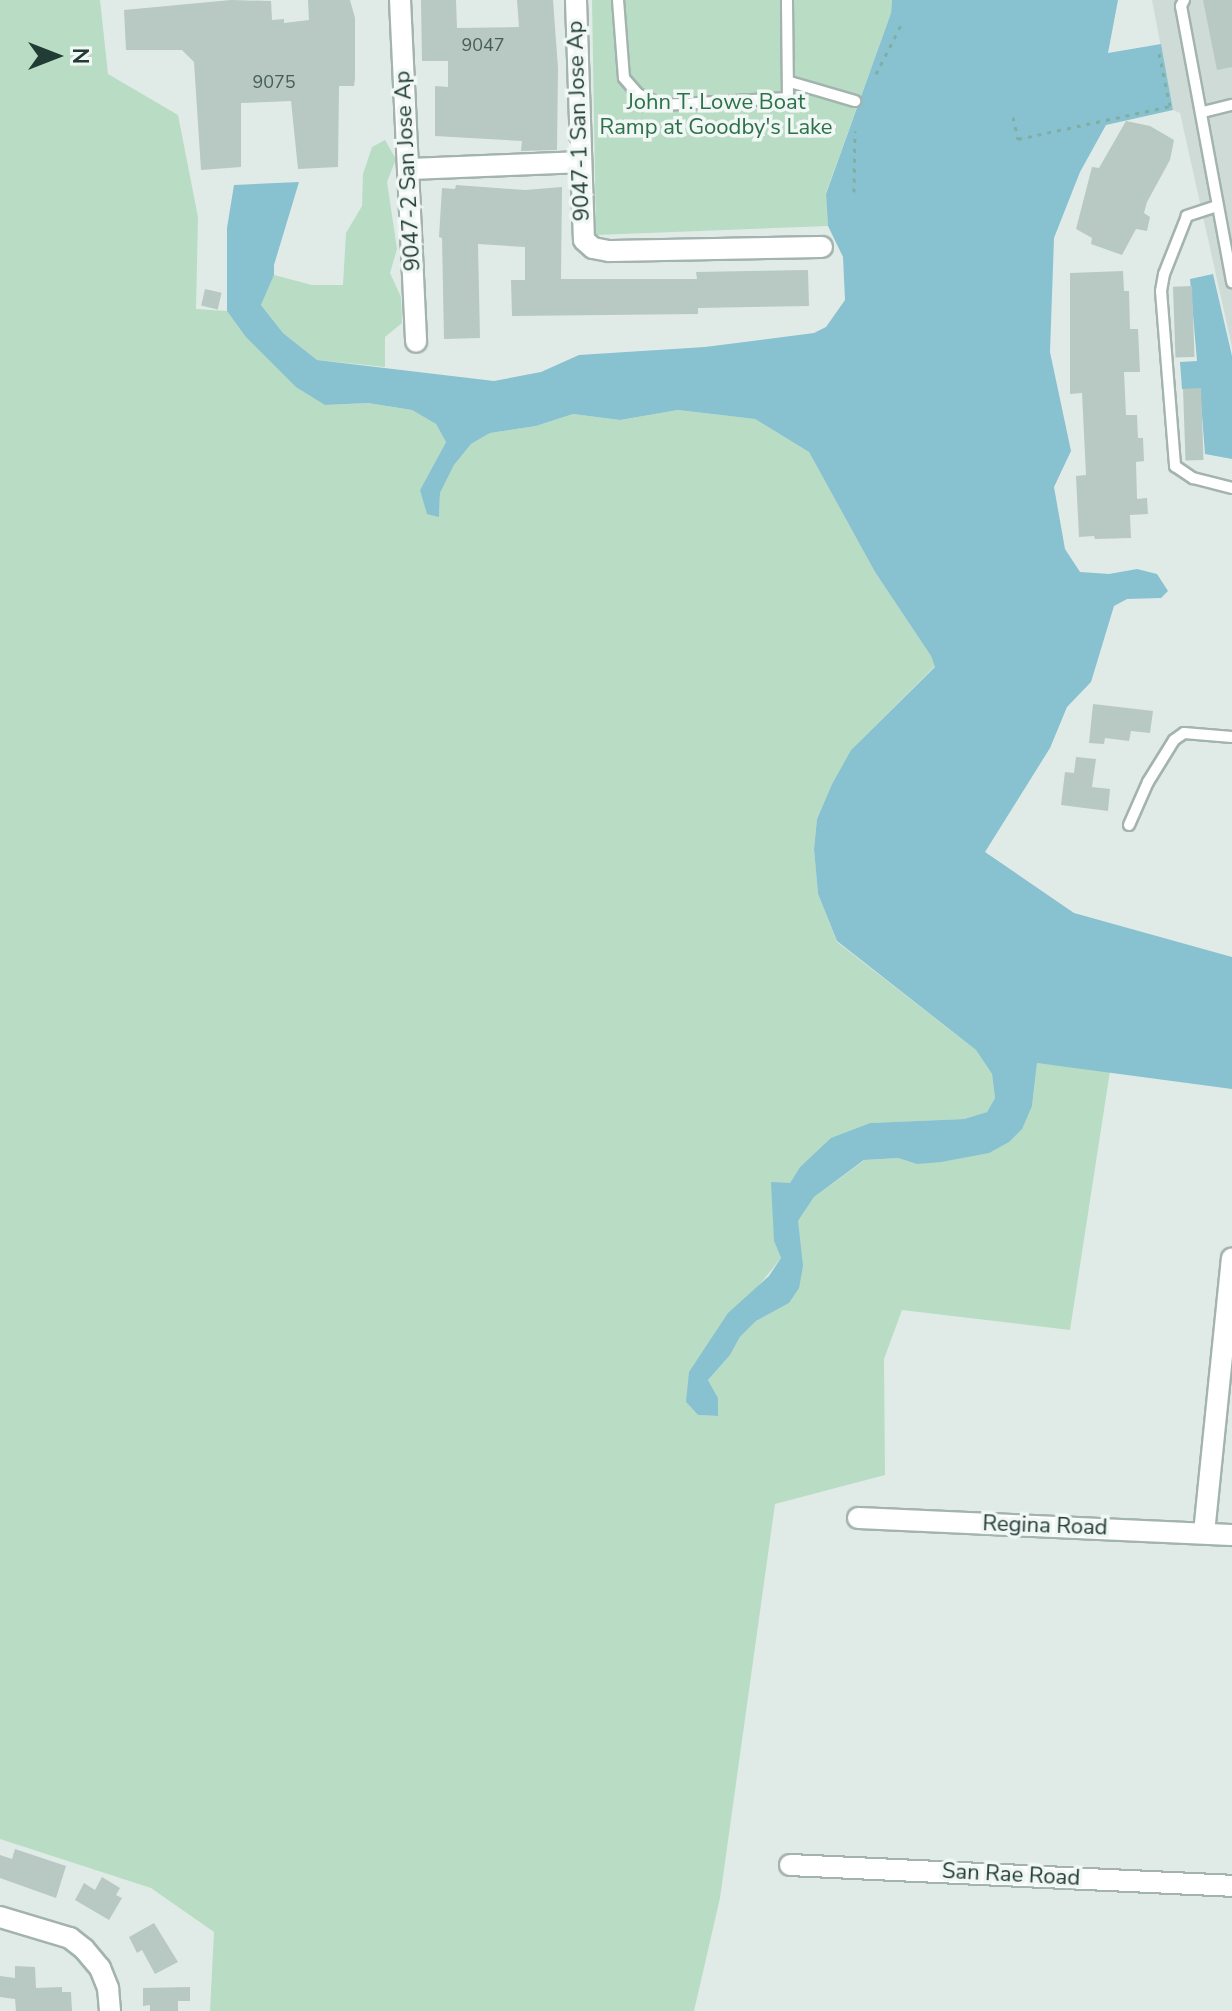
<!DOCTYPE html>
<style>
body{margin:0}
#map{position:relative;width:1232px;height:2011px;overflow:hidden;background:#e0ebe7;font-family:"Nunito Sans",sans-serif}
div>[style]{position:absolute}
.built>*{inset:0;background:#cedbd6}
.green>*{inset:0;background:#b9dcc4}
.water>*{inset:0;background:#88c1d0}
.building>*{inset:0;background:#b8c8c3;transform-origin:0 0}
.path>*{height:3px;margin-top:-1.5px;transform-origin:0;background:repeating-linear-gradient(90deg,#81aea2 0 4px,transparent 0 10px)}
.roads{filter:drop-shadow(2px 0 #a3b3ae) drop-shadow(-2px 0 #a3b3ae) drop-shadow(0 2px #a3b3ae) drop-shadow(0 -2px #a3b3ae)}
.service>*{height:10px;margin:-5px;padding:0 5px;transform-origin:5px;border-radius:5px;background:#fff}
.minor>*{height:20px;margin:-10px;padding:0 10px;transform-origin:10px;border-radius:10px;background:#fff}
span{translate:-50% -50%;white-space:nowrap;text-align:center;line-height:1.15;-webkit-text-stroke:7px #f0f7f4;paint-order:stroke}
.number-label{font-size:18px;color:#475e58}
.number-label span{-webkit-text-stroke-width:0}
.park-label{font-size:22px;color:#2c714a}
.street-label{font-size:22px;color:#213b35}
.north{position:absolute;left:16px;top:16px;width:80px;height:80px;-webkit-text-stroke:6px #f0f7f4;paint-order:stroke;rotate:90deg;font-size:22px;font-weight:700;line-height:32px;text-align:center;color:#213b35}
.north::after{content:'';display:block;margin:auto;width:28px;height:36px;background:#213b35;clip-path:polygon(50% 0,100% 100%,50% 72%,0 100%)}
</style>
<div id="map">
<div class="built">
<div style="clip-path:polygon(1152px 0,1232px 0,1232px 347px,1180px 113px,1173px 110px)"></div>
</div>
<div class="green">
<div style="clip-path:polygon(0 0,100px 0,108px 74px,178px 115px,198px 217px,196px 309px,227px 311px,245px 336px,325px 405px,368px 403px,412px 410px,436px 424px,446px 442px,420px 490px,439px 517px,440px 493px,454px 465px,471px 444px,490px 433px,536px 426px,573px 414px,620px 420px,678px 410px,755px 419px,809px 452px,875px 572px,931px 656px,935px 666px,851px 750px,832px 784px,817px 819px,814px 849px,818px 894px,837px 942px,976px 1050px,992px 1074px,995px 1098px,987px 1112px,964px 1119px,870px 1123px,832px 1138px,800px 1167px,790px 1183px,774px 1241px,781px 1258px,756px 1289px,686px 1402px,698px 1415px,717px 1416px,718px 1398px,708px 1380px,730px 1355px,740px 1337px,756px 1321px,789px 1303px,798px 1221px,814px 1197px,865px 1160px,898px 1158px,917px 1164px,962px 1157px,1032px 1106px,1037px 1063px,1110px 1071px,1070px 1330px,902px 1310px,884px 1359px,885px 1475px,775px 1504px,720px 1898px,694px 2011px,210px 2011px,214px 1932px,151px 1888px,0 1839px)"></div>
<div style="clip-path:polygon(592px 0,892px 0,891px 13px,826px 193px,828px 226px,596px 235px)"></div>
<div style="clip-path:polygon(385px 140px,396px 159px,387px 182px,397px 249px,390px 273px,401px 297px,402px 323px,385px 337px,385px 367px,317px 360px,283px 333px,261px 305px,274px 275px,312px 285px,343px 285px,346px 233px,362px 206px,363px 174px,372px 147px)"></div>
</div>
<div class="water">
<div style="clip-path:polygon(892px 0,1118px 0,1108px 53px,1161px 44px,1173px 110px,1106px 125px,1080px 172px,1054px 238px,1050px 352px,1071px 451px,1054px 487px,1065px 549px,1080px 572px,1109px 574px,1137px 569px,1157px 574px,1168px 591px,1161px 598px,1127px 599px,1114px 606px,1091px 682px,1067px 707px,1050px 748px,985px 852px,1074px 913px,1232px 957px,1232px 1089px,1037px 1063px,1032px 1106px,1022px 1129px,1009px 1142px,989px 1153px,941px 1162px,917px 1164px,898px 1158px,864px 1160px,814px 1197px,798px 1221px,803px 1266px,799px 1288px,789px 1303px,756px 1321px,740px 1337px,730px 1355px,708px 1380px,718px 1398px,718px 1416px,698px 1415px,686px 1402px,689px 1372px,728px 1313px,769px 1276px,781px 1258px,774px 1241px,771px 1182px,790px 1183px,800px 1167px,831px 1138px,870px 1123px,964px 1119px,987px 1112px,995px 1098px,992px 1074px,976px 1050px,837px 941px,818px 894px,814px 849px,817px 819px,832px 784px,851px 750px,935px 667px,931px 656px,875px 572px,809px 452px,755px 419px,678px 410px,620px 420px,573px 414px,536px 426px,490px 433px,471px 444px,454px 465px,440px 493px,439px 517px,427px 514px,420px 490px,446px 442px,436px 424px,412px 410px,368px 403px,325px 405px,296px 387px,245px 336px,227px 311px,227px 228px,234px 185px,299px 182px,274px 265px,274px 275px,261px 305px,283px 333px,317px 360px,494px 381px,541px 372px,579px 355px,705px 347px,814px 333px,826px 327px,845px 300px,843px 257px,828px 226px,826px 194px,891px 13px)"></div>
<div style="clip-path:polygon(1213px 274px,1232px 356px,1232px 459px,1205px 454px,1200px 389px,1182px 389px,1180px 362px,1197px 361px,1190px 279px)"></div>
</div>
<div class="building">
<div style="clip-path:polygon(231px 0,271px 1px,272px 20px,284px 19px,284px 23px,309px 20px,308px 0,350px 0,355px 18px,355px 79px,354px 86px,339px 86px,338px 167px,298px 169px,291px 101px,241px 103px,241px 167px,201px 170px,194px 62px,182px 50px,126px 50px,124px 10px)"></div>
<div style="clip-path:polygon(421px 0,456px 0,457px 28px,519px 27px,517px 0,553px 0,558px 68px,557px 150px,521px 151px,522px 141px,435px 136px,435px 86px,448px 87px,448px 61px,422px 61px)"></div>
<div style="clip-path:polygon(1203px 0,1232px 0,1232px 67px,1217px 70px)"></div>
<div style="clip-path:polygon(1126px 121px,1150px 126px,1174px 140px,1170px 160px,1147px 202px,1144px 213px,1150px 217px,1147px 231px,1136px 229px,1122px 255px,1091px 244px,1092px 238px,1076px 229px,1092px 167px,1099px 168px)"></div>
<div style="clip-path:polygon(456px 185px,525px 190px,562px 187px,561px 279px,697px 279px,696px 272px,808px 270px,809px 306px,698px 308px,698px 314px,512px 316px,511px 280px,525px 280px,525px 247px,478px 244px,480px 338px,444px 339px,442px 238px,439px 237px,442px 188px,455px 189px)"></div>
<div style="clip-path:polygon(1123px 271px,1124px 291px,1129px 291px,1130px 329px,1138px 329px,1140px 372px,1124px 372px,1126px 415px,1137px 415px,1138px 438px,1143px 438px,1144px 461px,1136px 462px,1137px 499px,1147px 498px,1148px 514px,1130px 515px,1131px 538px,1095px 539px,1094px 536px,1079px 537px,1076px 476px,1086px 475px,1082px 393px,1070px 394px,1070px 273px)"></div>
<div style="left:1192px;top:286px;width:71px;height:19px;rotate:88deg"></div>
<div style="left:205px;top:289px;width:17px;height:17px;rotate:13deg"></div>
<div style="left:1201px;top:388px;width:72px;height:18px;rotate:88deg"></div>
<div style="clip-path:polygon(1093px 704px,1153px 711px,1150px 733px,1131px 731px,1129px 741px,1105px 738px,1104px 744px,1089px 743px)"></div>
<div style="clip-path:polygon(1076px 757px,1096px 759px,1092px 787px,1110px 789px,1108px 811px,1061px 805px,1065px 772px,1074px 773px)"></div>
<div style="clip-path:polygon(15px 1849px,66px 1866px,56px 1898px,0 1878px,0 1855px,12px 1859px)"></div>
<div style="clip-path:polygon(102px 1877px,120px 1888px,116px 1895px,122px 1898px,109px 1920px,75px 1900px,84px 1883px,95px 1890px)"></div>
<div style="clip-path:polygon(154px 1923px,178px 1962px,155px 1974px,142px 1950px,137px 1953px,129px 1937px)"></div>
<div style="clip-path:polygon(15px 1966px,35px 1967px,36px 1988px,62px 1987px,62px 1992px,71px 1992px,72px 2011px,16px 2011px,15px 1999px,0 1997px,0 1976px,15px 1978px)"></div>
<div style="clip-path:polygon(190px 1987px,190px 2001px,178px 2001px,178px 2011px,150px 2011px,150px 2005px,143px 2006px,143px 1988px)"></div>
</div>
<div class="path">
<div style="left:876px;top:74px;width:59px;rotate:-63deg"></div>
<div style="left:1013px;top:117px;width:23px;rotate:77deg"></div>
<div style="left:1018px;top:139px;width:156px;rotate:-12.2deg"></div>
<div style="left:1170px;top:106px;width:59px;rotate:-101.7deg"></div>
<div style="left:854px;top:192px;width:61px;rotate:-89.1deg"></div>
</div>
<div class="roads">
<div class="service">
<div style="left:618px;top:0;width:78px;rotate:85.6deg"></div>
<div style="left:624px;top:78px;width:21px;rotate:49deg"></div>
<div style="left:638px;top:94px;width:27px;rotate:24deg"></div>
<div style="left:663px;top:105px;width:125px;rotate:-3.2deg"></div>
<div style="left:788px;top:98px;width:98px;rotate:-90.6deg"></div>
<div style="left:1184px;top:0;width:7px;rotate:117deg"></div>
<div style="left:1181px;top:6px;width:281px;rotate:79.5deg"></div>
<div style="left:790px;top:82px;width:68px;rotate:16.3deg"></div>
<div style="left:1203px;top:112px;width:30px;rotate:-14deg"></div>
<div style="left:1217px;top:206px;width:32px;rotate:162deg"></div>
<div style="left:1187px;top:216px;width:62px;rotate:111.6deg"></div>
<div style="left:1164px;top:274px;width:17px;rotate:100deg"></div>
<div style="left:1161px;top:291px;width:176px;rotate:85.4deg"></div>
<div style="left:1175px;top:466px;width:22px;rotate:34deg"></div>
<div style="left:1193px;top:478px;width:40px;rotate:14.4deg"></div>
<div style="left:1129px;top:825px;width:47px;rotate:-66.2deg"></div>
<div style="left:1148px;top:782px;width:49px;rotate:-58.2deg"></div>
<div style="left:1174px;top:740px;width:12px;rotate:-35deg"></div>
<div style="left:1184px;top:733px;width:48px;rotate:4.8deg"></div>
</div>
<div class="minor">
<div style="left:400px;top:0;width:342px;rotate:87.3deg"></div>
<div style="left:576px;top:0;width:240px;rotate:88.1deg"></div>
<div style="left:584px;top:240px;width:12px;rotate:42deg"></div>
<div style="left:593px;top:248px;width:16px;rotate:11deg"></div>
<div style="left:609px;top:251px;width:213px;rotate:-1.1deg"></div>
<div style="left:408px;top:169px;width:171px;rotate:-2.3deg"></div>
<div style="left:858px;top:1518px;width:374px;rotate:2.6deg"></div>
<div style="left:1204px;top:1533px;width:276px;rotate:-84.2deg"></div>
<div style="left:790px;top:1865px;width:442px;rotate:2.7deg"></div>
<div style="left:0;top:1917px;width:73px;rotate:16.7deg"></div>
<div style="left:70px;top:1938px;width:18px;rotate:38deg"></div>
<div style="left:84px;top:1949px;width:25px;rotate:50deg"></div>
<div style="left:100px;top:1968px;width:22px;rotate:68deg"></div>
<div style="left:108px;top:1988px;width:23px;rotate:85deg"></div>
</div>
</div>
<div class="number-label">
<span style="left:483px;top:45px">9047</span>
<span style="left:274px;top:82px">9075</span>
</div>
<div class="park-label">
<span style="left:716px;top:115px">John T. Lowe Boat<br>Ramp at Goodby's Lake</span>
</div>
<div class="street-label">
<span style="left:579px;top:121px;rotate:-92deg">9047-1 San Jose Ap</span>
<span style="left:408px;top:171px;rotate:-93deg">9047-2 San Jose Ap</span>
<span style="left:1045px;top:1526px;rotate:2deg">Regina Road</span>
<span style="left:1011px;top:1875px;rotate:3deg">San Rae Road</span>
</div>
<div class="north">N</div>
</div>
